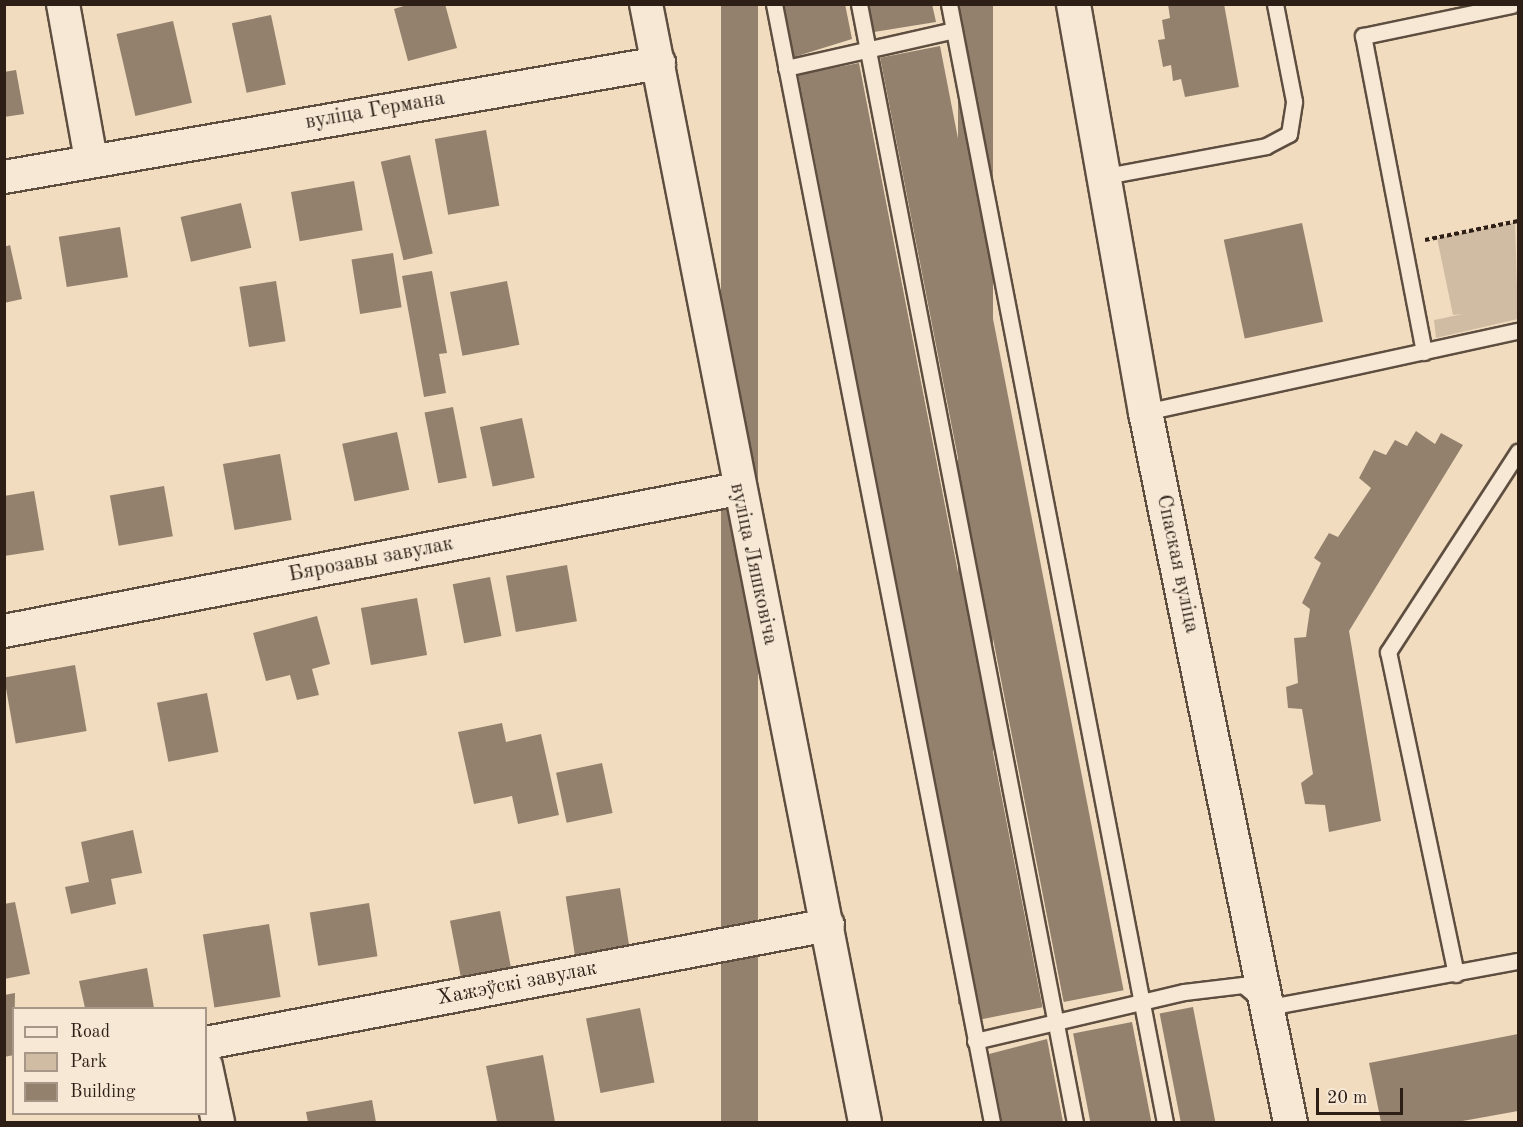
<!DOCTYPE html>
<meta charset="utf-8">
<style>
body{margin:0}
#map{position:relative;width:1523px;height:1127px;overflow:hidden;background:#f1dcbf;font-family:"Old Standard TT",serif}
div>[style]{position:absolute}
.green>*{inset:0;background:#d0bca2}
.building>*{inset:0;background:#93816e;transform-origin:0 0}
.path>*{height:4px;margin-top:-2px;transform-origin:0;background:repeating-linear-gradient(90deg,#2d1e16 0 4.5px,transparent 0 7.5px)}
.roads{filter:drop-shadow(2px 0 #5e4e40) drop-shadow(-2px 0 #5e4e40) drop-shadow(0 2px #5e4e40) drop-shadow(0 -2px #5e4e40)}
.lane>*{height:15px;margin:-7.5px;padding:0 7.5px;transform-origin:7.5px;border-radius:7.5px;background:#f6e8d5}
.street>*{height:32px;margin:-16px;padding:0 16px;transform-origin:16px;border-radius:16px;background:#f6e8d5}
.secondary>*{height:33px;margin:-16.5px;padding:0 16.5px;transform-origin:16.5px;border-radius:16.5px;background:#f6e8d5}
span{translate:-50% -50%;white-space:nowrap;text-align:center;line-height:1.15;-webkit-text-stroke:4.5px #f6e8d5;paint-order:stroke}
.street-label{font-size:21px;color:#2d1e16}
.frame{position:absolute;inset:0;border:6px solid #2d1e16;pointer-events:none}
.legend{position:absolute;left:12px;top:1007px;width:195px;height:108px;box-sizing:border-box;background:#f6e8d5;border:2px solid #a69789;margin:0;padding:8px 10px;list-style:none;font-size:18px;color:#2d1e16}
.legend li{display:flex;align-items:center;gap:12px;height:30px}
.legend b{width:30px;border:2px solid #a69789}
.scale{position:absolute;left:1316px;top:1088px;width:87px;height:27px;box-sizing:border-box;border:3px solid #2d1e16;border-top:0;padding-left:8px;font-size:18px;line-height:21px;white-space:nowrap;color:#2d1e16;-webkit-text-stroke:4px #f6e8d5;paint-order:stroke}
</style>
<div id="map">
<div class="green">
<div style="clip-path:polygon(1515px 222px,1518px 319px,1436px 338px,1434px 320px,1463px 314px,1453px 315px,1437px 238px)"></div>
</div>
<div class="building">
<div style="clip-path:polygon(410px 4px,445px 4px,457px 48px,408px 61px,394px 9px)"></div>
<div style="left:721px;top:4px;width:37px;height:1139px"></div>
<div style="clip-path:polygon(784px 4px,845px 4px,852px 39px,794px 57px)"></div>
<div style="clip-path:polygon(869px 4px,932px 4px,936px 22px,874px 32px)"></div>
<div style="left:958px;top:4px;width:35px;height:1000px"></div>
<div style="clip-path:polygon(1168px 4px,1224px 4px,1239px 87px,1185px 97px,1181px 79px,1173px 81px,1171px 65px,1163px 67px,1158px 40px,1165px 39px,1162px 20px,1170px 18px)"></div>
<div style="left:271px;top:15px;width:71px;height:40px;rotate:78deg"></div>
<div style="left:173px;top:21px;width:84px;height:58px;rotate:77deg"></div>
<div style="left:940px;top:46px;width:962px;height:61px;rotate:79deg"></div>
<div style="left:859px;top:63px;width:962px;height:62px;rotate:79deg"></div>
<div style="clip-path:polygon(16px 70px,24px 114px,4px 117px,4px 72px)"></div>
<div style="left:486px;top:130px;width:77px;height:52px;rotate:80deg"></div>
<div style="left:410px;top:155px;width:101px;height:30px;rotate:77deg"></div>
<div style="left:354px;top:181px;width:50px;height:64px;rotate:80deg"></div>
<div style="left:241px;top:203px;width:46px;height:62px;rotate:77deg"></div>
<div style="left:1302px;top:223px;width:101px;height:80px;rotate:78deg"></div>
<div style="left:120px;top:227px;width:51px;height:62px;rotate:81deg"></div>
<div style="clip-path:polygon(10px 245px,22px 299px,4px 303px,4px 247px)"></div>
<div style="left:393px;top:253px;width:55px;height:42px;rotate:81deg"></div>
<div style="clip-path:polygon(432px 271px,447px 353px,439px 354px,446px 393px,424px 397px,402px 276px)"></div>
<div style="left:276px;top:281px;width:61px;height:37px;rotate:81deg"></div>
<div style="left:507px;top:281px;width:65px;height:58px;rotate:79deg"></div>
<div style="left:453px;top:407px;width:72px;height:29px;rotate:79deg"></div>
<div style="left:522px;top:418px;width:61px;height:43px;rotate:78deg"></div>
<div style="clip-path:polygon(1416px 431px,1435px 444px,1441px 433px,1463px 445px,1349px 631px,1381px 821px,1329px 832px,1325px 805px,1305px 804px,1301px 783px,1313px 774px,1302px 709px,1288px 708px,1286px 687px,1298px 683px,1294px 638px,1306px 637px,1310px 609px,1302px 603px,1321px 563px,1314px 558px,1329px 533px,1338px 537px,1371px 488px,1359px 478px,1374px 450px,1386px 455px,1395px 440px,1407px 446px)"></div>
<div style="left:397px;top:432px;width:59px;height:56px;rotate:78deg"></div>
<div style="left:280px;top:454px;width:67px;height:58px;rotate:80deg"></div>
<div style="left:164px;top:486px;width:51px;height:55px;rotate:80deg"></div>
<div style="clip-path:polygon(34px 491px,44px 550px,4px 556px,4px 496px)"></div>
<div style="left:567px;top:565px;width:57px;height:62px;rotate:80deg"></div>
<div style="left:490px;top:577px;width:60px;height:38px;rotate:79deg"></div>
<div style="left:417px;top:598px;width:58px;height:57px;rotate:80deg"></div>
<div style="clip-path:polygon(317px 616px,330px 664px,312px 669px,319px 695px,297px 700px,290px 675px,266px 681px,253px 633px)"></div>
<div style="left:75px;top:665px;width:67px;height:72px;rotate:80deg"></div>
<div style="left:207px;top:693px;width:60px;height:51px;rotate:79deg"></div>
<div style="clip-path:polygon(502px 723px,506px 742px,541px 734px,559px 815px,518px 824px,512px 796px,474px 804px,458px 732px)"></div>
<div style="left:602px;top:763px;width:51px;height:47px;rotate:78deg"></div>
<div style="clip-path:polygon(133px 830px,142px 873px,111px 879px,116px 904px,71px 914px,65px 887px,89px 882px,81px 842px)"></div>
<div style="left:620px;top:888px;width:66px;height:55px;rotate:81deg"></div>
<div style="clip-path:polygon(15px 902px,30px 974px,4px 979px,4px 904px)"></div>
<div style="left:369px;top:903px;width:54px;height:60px;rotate:81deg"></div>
<div style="left:500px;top:911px;width:73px;height:51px;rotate:79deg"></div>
<div style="left:269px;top:924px;width:74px;height:67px;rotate:81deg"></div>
<div style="clip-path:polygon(147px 968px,154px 1008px,85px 1008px,79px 981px)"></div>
<div style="clip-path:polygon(15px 993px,14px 1055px,4px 1057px,4px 995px)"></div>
<div style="left:1193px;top:1007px;width:117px;height:34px;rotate:79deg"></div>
<div style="left:640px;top:1008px;width:76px;height:55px;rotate:79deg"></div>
<div style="left:1132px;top:1022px;width:102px;height:60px;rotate:79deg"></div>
<div style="clip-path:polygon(1518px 1034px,1518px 1111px,1457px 1122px,1381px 1122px,1369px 1063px)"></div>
<div style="clip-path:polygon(1047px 1039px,1063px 1122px,1002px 1122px,989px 1054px)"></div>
<div style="clip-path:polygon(543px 1055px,555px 1122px,497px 1122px,486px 1066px)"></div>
<div style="clip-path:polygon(372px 1100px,376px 1122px,308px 1122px,306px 1112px)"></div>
</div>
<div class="path">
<div style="left:1425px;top:240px;width:95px;rotate:-11.5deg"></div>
</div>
<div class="roads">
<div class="lane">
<div style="left:774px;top:4px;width:1139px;rotate:78.97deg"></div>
<div style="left:859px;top:4px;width:1139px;rotate:79.07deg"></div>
<div style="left:949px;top:4px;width:1139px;rotate:79.07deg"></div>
<div style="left:786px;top:68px;width:172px;rotate:-12.7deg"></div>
<div style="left:1106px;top:176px;width:163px;rotate:-10.6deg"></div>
<div style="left:1266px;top:146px;width:26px;rotate:-28deg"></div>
<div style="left:1289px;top:134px;width:33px;rotate:-81deg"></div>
<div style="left:1294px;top:101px;width:99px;rotate:-101.1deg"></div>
<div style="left:1424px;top:352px;width:322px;rotate:-100.9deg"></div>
<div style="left:1363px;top:36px;width:152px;rotate:-11.8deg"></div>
<div style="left:1145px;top:412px;width:382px;rotate:-12.3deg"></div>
<div style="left:1456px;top:974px;width:329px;rotate:-101.9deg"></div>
<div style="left:1388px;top:652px;width:239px;rotate:-57deg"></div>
<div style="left:975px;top:1041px;width:215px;rotate:-13.2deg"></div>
<div style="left:1184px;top:992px;width:59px;rotate:-6.8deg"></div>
<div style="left:1243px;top:985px;width:34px;rotate:40deg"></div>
<div style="left:1269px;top:1007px;width:253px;rotate:-10.5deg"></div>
</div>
<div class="street">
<div style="left:63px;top:4px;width:158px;rotate:79.8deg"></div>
<div style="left:646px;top:4px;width:1139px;rotate:78.92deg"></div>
<div style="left:4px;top:177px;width:665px;rotate:-9.87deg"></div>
<div style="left:4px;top:631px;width:747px;rotate:-10.96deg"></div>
<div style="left:206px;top:1043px;width:633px;rotate:-10.74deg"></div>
<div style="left:206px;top:1066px;width:57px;rotate:77.9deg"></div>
</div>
<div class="secondary">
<div style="left:1073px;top:4px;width:414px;rotate:80deg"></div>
<div style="left:1145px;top:412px;width:725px;rotate:78.46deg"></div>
</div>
</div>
<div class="street-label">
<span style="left:375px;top:111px;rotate:-10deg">вуліца Германа</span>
<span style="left:371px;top:560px;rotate:-11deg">Бярозавы завулак</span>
<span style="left:753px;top:564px;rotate:78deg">вуліца Ляшковіча</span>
<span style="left:1177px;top:564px;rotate:78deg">Спаская вуліца</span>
<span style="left:517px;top:984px;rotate:-11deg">Хажэўскі завулак</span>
</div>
<div class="frame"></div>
<ul class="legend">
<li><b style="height:8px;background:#f6e8d5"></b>Road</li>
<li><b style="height:16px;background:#d0bca2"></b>Park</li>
<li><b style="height:16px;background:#93816e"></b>Building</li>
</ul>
<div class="scale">20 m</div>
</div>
